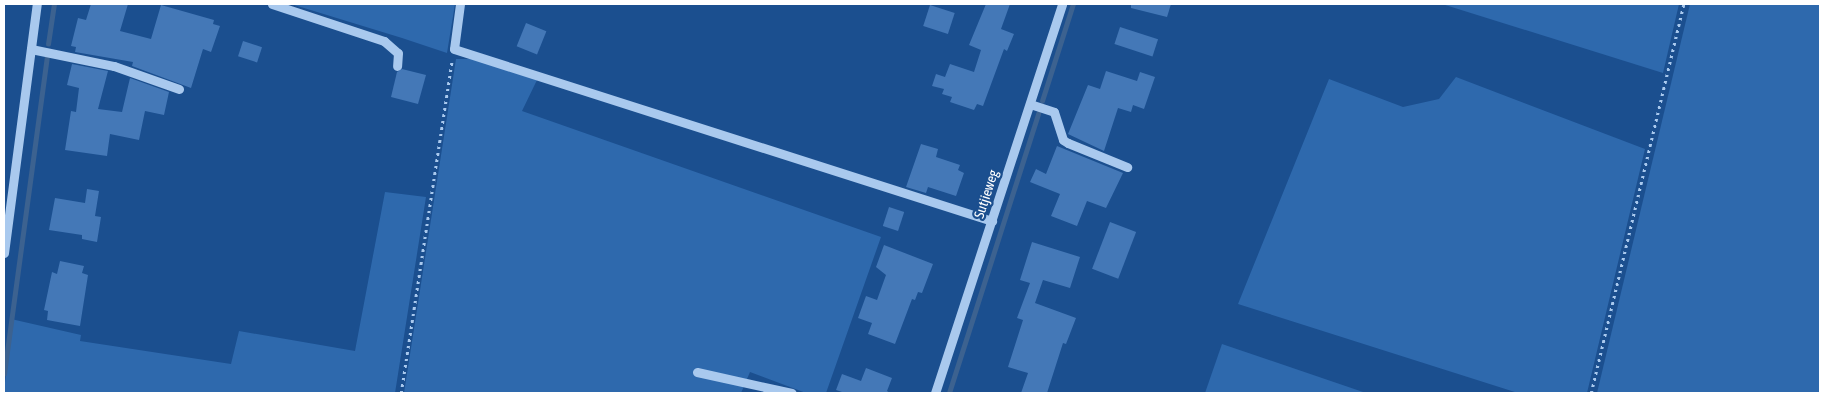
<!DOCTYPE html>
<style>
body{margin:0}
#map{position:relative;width:1824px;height:397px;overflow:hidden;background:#1b4f8f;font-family:"Asap Condensed",sans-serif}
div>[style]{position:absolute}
.green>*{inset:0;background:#2e69ad}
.stream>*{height:4.5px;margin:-2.25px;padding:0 2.25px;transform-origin:2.25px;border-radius:2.25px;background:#3c6290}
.building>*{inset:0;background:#4478b7;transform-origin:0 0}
.path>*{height:2.5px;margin-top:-1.25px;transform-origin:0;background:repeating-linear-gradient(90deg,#a9c9ee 0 2.5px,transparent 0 6.5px)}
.minor>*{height:9px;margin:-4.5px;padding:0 4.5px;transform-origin:4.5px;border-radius:4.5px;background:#a9c9ee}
span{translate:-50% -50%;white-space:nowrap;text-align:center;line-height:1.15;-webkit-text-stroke:4.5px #1b4f8f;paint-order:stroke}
.street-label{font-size:14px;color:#fff}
.frame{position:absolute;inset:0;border:5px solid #fff;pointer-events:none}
</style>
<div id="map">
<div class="green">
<div style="clip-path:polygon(291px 4px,455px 4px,447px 53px,402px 38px)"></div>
<div style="clip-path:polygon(1442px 4px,1679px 4px,1663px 73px)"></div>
<div style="clip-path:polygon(1690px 4px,1820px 4px,1820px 393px,1597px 393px)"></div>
<div style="clip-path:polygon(456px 59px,483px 59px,537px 80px,522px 111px,881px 237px,826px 393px,806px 393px,750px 372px,741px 393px,404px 393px)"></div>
<div style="clip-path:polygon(1456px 77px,1645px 149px,1587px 393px,1518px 393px,1238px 304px,1329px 79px,1403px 107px,1439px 99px)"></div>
<div style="clip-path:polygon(385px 192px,426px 197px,395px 393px,4px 393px,11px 319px,81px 335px,80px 341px,231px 364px,239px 331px,355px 351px)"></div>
<div style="clip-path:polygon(1222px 344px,1366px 393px,1205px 393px)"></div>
</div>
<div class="stream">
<div style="left:48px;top:44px;width:40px;rotate:-81.5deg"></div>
<div style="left:1042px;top:101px;width:102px;rotate:-72.3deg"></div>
<div style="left:4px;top:374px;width:321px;rotate:-82.3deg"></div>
<div style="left:949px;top:393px;width:293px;rotate:-72.3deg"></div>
</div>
<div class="building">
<div style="clip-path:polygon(91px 4px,128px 4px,120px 31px,151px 39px,161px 5px,214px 20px,213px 24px,220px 26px,211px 52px,203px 49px,191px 88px,132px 66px,133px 62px,75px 52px,76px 47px,71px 46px,78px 18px,86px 20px)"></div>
<div style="clip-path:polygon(986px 4px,1010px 4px,1001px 29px,1014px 34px,1007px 51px,1004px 49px,983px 106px,977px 104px,974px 110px,950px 102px,952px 97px,942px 94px,944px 89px,932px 86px,936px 74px,945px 77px,950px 64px,974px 72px,981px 50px,969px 45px)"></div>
<div style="clip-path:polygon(1131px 4px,1171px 4px,1167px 17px,1131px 8px)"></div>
<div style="left:930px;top:5px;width:26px;height:22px;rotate:18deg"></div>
<div style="left:526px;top:23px;width:22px;height:25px;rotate:22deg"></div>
<div style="left:1120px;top:27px;width:40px;height:18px;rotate:18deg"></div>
<div style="left:243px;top:41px;width:20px;height:16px;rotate:18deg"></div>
<div style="clip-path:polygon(72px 64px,108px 71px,98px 109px,122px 112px,130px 78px,169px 92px,164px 115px,145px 111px,139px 140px,110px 134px,107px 156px,65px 150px,71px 111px,76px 112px,79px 88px,67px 85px)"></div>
<div style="clip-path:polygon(402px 69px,426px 75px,418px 104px,391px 97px,397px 72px)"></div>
<div style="clip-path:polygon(1106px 71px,1137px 81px,1140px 72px,1155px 77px,1144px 109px,1133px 105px,1131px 112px,1118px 108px,1104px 151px,1068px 134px,1088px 85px,1100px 89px)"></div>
<div style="clip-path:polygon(921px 144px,938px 149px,936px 157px,960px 165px,958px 170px,964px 173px,956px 196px,928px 187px,926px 193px,906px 187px)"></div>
<div style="clip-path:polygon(1057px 146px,1123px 173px,1106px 208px,1087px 201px,1077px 226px,1051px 216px,1060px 194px,1030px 182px,1036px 169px,1046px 174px)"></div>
<div style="clip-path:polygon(87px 189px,99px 191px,95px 216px,101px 217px,97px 242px,82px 239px,82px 235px,49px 230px,55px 198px,85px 203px)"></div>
<div style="left:889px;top:207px;width:16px;height:20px;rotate:18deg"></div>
<div style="left:1110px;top:222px;width:28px;height:50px;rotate:21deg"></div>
<div style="clip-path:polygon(1032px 242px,1080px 257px,1070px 288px,1043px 280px,1035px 303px,1076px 318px,1066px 344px,1063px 343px,1047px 393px,1021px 393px,1028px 373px,1008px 367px,1023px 320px,1017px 318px,1030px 283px,1020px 280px)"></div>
<div style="clip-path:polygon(884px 245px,933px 264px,922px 293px,918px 292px,915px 300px,912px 299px,895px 344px,868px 334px,872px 323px,858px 318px,866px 296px,877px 300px,886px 275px,876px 267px)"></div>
<div style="clip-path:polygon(60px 261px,84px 266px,82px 273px,88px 275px,80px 326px,47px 320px,48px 311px,44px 310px,52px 272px,57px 274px)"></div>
<div style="clip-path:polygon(866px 368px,892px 378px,887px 391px,890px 393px,845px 393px,836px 390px,842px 374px,861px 381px)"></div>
</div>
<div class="path">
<div style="left:401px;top:393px;width:337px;rotate:-81.3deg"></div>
<div style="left:1591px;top:393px;width:400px;rotate:-76.6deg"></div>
</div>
<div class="minor">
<div style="left:272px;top:4px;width:118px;rotate:18.3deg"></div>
<div style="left:384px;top:41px;width:18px;rotate:41deg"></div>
<div style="left:398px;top:53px;width:13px;rotate:94deg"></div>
<div style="left:460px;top:4px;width:45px;rotate:97.6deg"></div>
<div style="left:454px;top:49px;width:565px;rotate:17.73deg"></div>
<div style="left:31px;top:49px;width:85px;rotate:11.6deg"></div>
<div style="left:114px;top:66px;width:69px;rotate:19.5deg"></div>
<div style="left:1030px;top:104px;width:25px;rotate:18deg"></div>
<div style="left:1054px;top:112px;width:29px;rotate:72deg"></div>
<div style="left:1063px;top:140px;width:6px;rotate:31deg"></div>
<div style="left:1068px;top:143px;width:64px;rotate:22.1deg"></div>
<div style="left:4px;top:253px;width:251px;rotate:-82.5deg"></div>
<div style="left:697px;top:372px;width:97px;rotate:12.5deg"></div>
<div style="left:935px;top:393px;width:409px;rotate:-71.9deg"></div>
</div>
<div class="street-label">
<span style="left:986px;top:194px;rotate:-72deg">Sutjieweg</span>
</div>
<div class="frame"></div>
</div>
